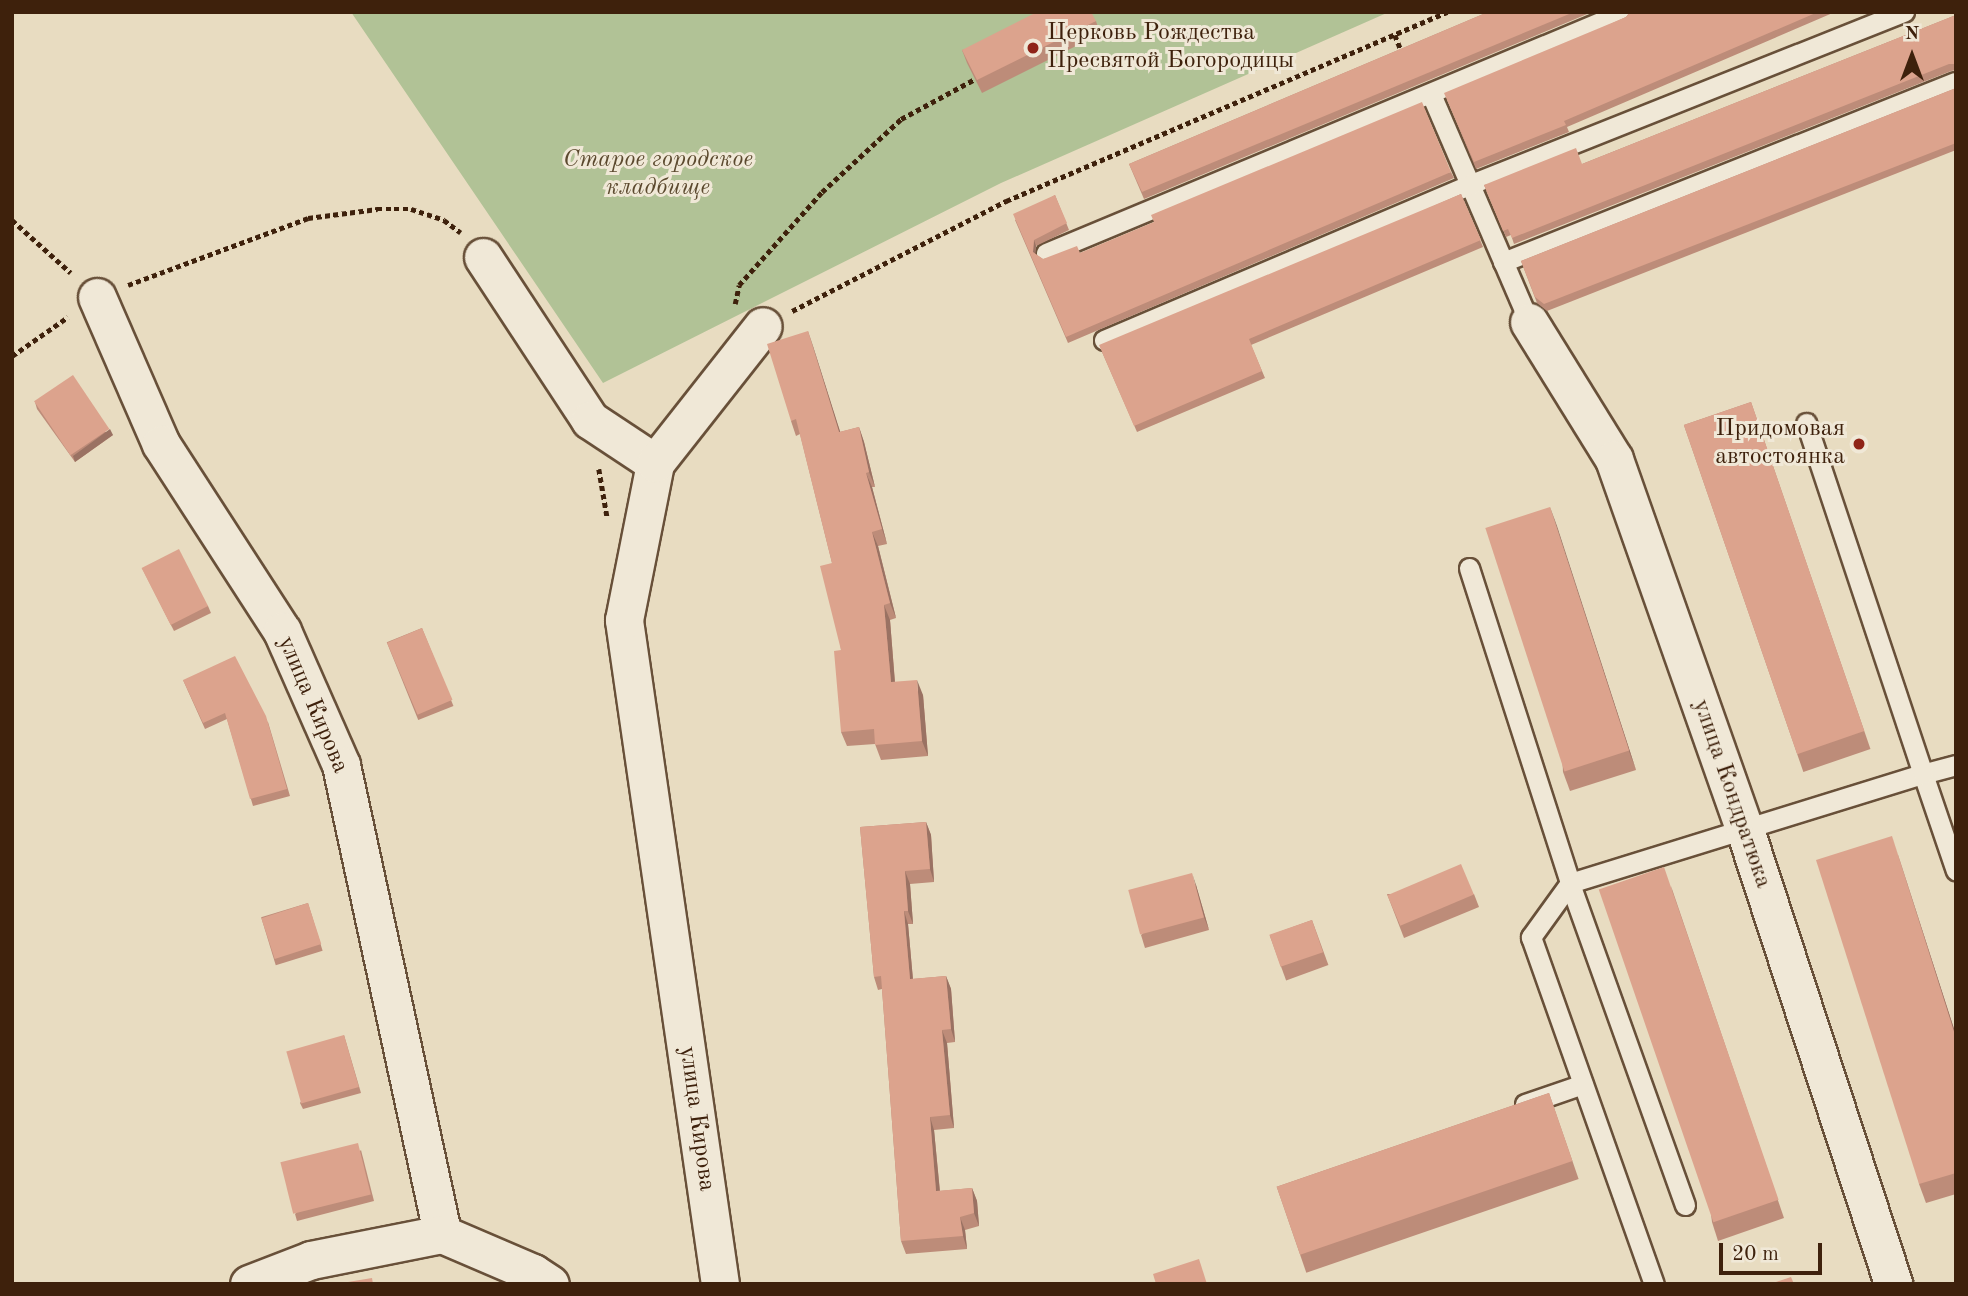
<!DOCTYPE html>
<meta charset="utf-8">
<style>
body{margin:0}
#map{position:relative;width:1968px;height:1296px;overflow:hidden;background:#e8dcc1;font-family:"Old Standard TT",serif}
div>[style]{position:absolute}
.green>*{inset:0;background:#b1c296}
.path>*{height:4.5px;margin-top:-2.25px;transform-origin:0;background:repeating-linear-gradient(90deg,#3e210c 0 5px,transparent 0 8.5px)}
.roads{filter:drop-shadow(2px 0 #685039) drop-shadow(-2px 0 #685039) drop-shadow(0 2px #685039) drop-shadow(0 -2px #685039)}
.lane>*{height:19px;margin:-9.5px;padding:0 9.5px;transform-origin:9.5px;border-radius:9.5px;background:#f0e8d7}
.street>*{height:37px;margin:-18.5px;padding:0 18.5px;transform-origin:18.5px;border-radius:18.5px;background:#f0e8d7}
.wall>*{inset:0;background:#bd8c79;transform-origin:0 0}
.shaded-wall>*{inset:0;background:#9a7263}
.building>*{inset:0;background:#dca38d;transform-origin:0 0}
.dots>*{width:19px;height:19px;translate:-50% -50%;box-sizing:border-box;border:4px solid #f0e8d7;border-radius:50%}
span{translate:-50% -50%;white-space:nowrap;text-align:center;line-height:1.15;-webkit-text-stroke:6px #f0e8d7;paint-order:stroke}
.poi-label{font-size:24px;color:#3e210c}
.left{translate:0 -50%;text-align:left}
.right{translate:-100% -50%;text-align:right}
.park-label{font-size:24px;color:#5b492e;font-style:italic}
.street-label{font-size:24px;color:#3e210c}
.frame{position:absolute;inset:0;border:14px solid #3e210c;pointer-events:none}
.north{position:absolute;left:1877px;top:21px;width:70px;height:70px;-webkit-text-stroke:5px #f0e8d7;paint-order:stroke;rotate:0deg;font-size:19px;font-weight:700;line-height:28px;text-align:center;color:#3e210c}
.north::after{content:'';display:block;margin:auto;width:24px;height:32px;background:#3e210c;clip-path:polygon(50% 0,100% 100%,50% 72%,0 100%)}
.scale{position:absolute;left:1719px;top:1243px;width:103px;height:32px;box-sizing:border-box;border:4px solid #3e210c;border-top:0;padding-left:9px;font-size:21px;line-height:24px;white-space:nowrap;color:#3e210c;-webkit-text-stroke:5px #f0e8d7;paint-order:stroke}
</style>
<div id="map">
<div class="green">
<div style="clip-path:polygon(351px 12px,1389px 12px,1001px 183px,603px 383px)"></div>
</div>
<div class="path">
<div style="left:1395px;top:35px;width:18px;rotate:68deg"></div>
<div style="left:12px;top:220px;width:79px;rotate:41.9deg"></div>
<div style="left:128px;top:285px;width:192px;rotate:-20.4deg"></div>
<div style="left:308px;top:218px;width:70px;rotate:-7.4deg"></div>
<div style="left:377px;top:209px;width:34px"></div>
<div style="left:411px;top:209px;width:35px;rotate:18deg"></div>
<div style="left:444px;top:220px;width:21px;rotate:37deg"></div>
<div style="left:735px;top:304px;width:19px;rotate:-78deg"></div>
<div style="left:739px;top:285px;width:125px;rotate:-48.3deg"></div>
<div style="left:822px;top:192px;width:108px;rotate:-42.7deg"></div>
<div style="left:901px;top:119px;width:84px;rotate:-28.4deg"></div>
<div style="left:792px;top:311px;width:241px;rotate:-27.2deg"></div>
<div style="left:1006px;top:201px;width:480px;rotate:-23.2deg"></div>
<div style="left:12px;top:356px;width:68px;rotate:-34.9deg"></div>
<div style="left:599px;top:469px;width:48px;rotate:80.3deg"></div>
</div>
<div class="roads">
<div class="lane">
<div style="left:1431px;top:94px;width:248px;rotate:66.7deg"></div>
<div style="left:1046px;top:253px;width:626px;rotate:-22.63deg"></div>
<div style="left:1503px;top:262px;width:487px;rotate:-21.7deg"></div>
<div style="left:1104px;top:340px;width:399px;rotate:-23deg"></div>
<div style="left:1471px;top:184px;width:466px;rotate:-21.7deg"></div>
<div style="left:1469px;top:568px;width:331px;rotate:72.2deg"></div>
<div style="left:1570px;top:883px;width:67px;rotate:125.8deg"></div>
<div style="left:1531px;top:937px;width:368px;rotate:70.5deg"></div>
<div style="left:1956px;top:765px;width:34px;rotate:165deg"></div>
<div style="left:1923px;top:774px;width:102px;rotate:71.2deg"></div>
<div style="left:1525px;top:1104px;width:61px;rotate:-19deg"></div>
<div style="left:1685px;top:1205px;width:342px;rotate:-109.7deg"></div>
<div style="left:1570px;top:883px;width:369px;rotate:-17.2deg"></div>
<div style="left:1923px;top:774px;width:370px;rotate:-108.4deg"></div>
</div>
<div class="street">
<div style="left:483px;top:257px;width:195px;rotate:56.7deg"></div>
<div style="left:590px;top:420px;width:78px;rotate:33.5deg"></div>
<div style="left:97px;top:297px;width:160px;rotate:66.5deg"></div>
<div style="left:161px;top:444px;width:223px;rotate:57.1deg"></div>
<div style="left:282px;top:631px;width:146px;rotate:66.2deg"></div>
<div style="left:341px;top:765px;width:480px;rotate:77.8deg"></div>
<div style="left:1529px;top:322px;width:161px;rotate:58.2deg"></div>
<div style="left:1614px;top:459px;width:393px;rotate:70.6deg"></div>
<div style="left:1745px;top:830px;width:478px;rotate:71.9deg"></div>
<div style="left:442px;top:1234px;width:99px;rotate:23.2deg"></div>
<div style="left:533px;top:1273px;width:20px;rotate:33deg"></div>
<div style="left:249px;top:1284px;width:66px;rotate:-21.2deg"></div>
<div style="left:311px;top:1260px;width:134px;rotate:-11.2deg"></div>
<div style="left:720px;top:1284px;width:671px;rotate:-98.23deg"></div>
<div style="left:624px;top:620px;width:160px;rotate:-78.8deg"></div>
<div style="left:655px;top:463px;width:174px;rotate:-51.8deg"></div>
</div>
</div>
<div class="wall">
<div style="clip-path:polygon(1488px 12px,1592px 12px,1144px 199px,1129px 164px)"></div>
<div style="clip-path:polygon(1630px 12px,1835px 12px,1567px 127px,1569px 132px,1476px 169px,1447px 99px,1626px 17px)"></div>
<div style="clip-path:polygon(1956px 15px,1956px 70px,1951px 71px,1514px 244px,1511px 235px,1506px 237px,1484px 185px,1582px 164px)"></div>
<div style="clip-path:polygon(1096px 21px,1100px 34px,982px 93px,967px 63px,962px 50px)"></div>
<div style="clip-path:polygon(1956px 88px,1956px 150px,1547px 311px,1537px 303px,1521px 261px)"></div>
<div style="clip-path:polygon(1451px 172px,1454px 178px,1068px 343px,1015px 220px,1055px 195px,1069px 230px,1036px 246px,1035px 254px,1043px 259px,1080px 253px)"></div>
<div style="clip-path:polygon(1461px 194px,1483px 247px,1251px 345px,1265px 378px,1137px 432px,1102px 352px)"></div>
<div style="clip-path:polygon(808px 331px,840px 432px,859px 427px,864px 442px,875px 487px,872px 487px,887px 544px,878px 546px,896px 618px,890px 620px,895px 682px,923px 695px,928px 756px,881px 760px,875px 744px,847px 746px,841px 732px,841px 650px,832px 563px,800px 434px,796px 436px,791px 421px)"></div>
<div style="clip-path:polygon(35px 402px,113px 435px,75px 462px,37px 409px)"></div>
<div style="left:1751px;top:402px;width:367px;height:71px;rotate:71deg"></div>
<div style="clip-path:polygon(1550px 507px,1636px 770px,1570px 791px,1563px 772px)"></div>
<div style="clip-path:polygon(142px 568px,208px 606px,211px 613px,174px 631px)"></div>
<div style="left:422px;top:628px;width:84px;height:38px;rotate:68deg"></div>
<div style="clip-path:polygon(183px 680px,268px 722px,290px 796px,253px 806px,227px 719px,205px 729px)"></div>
<div style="clip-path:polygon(926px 822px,931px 835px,934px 882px,910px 884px,913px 924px,908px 924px,913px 979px,946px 976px,951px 989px,955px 1042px,947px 1043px,954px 1128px,934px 1130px,940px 1191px,972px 1188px,977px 1201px,979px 1226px,965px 1230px,967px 1249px,906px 1254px,901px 1241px,882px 989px,878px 990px,874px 977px,860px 827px)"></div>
<div style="clip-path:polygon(1898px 855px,1956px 1035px,1956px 1194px,1926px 1203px,1919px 1184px)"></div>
<div style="clip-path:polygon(1196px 885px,1209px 930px,1145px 948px,1141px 935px)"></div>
<div style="clip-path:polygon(1671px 886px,1784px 1218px,1718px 1241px,1712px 1222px)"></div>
<div style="clip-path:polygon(1387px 894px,1474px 894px,1479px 907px,1404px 938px)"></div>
<div style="left:308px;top:903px;width:50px;height:49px;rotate:73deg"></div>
<div style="left:1312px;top:920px;width:48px;height:45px;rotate:70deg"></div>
<div style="clip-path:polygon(344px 1035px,361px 1093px,303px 1109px,300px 1103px)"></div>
<div style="left:1549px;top:1093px;width:91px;height:288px;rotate:71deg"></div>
<div style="clip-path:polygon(361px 1150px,374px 1201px,297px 1221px,295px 1214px)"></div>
</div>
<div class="shaded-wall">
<div style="clip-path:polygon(1034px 240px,1036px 246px,1035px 258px,1033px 252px)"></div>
<div style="clip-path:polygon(808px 331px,813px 346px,845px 447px,839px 432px)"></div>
<div style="clip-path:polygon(859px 427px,864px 442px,875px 487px,869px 472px)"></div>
<div style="clip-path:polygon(110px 429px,113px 435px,75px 462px,73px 456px)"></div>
<div style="clip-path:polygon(866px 473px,872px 487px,887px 544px,882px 529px)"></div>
<div style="clip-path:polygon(1550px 507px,1557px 526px,1636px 770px,1629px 751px)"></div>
<div style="clip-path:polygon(872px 532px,878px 546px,896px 618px,890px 603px)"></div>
<div style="clip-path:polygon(884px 605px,890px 620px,896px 697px,891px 682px)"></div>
<div style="clip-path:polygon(917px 680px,923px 695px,928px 756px,922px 741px)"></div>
<div style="clip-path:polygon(926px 822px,931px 835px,934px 882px,930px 869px)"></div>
<div style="clip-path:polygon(1892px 836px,1956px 1035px,1956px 1038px)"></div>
<div style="clip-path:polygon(905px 871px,910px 884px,913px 924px,908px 911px)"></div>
<div style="clip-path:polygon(1192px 873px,1196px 885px,1209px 930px,1204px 917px)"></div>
<div style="clip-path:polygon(904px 911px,908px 924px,914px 992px,910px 979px)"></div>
<div style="clip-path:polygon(946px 976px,951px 989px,955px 1042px,951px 1029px)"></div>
<div style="clip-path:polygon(942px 1030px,947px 1043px,954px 1128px,950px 1115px)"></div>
<div style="clip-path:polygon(930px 1117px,934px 1130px,941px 1204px,936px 1191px)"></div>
<div style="clip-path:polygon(972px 1188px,977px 1201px,979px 1226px,974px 1213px)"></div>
<div style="clip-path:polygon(960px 1217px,965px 1230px,967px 1249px,963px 1236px)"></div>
</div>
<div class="building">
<div style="clip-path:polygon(1037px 12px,1091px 12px,1096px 21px,977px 80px,962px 50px)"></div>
<div style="clip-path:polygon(1488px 12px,1574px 12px,1142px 192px,1129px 164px)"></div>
<div style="clip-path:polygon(1630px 12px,1818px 12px,1564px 121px,1566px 125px,1474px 162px,1444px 93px,1626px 17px)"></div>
<div style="clip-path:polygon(1956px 15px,1956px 64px,1949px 64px,1512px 238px,1508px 229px,1503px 231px,1484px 185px,1576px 148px,1582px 164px)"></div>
<div style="clip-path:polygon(1956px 88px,1956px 143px,1544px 304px,1535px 297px,1521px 261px)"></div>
<div style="clip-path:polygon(1422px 102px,1451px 172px,1066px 337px,1013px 214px,1055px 195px,1067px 223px,1034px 240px,1033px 252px,1043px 259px,1077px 246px,1080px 253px,1154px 222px,1151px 215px)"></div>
<div style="clip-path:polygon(1461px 194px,1481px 240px,1249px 339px,1262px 371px,1134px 426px,1099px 345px)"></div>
<div style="clip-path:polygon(808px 331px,839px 432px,859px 427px,869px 472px,866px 473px,882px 529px,872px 532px,890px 603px,884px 605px,891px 682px,917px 680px,922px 741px,875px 745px,874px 729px,841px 732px,834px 651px,841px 650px,820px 566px,832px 563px,796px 419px,791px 421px,767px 344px)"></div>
<div style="left:73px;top:375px;width:65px;height:47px;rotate:56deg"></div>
<div style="left:1751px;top:402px;width:348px;height:71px;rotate:71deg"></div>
<div style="left:1550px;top:507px;width:256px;height:68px;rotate:72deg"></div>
<div style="left:179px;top:549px;width:64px;height:42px;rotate:63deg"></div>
<div style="left:422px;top:628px;width:78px;height:38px;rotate:67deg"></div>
<div style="clip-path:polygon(235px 656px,266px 716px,287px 789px,250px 799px,225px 713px,203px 723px,183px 680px)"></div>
<div style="clip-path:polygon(926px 822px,930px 869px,905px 871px,908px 911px,904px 911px,910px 979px,946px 976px,951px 1029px,942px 1030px,950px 1115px,930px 1117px,936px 1191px,972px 1188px,974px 1213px,960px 1217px,963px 1236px,901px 1241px,881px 976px,874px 977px,860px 827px)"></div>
<div style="clip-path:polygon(1892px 836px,1956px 1038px,1956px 1173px,1919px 1184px,1816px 860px)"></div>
<div style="left:1461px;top:864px;width:33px;height:80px;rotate:67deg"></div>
<div style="left:1664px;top:867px;width:352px;height:69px;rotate:71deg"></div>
<div style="left:1192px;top:873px;width:46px;height:66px;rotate:75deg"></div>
<div style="left:308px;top:903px;width:43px;height:49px;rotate:72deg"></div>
<div style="left:1312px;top:920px;width:34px;height:45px;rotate:71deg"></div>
<div style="left:344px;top:1035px;width:54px;height:60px;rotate:74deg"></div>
<div style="left:1549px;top:1093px;width:72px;height:288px;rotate:71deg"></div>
<div style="left:358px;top:1143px;width:53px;height:80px;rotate:76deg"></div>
<div style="clip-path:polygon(1199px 1259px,1207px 1284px,1156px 1284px,1153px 1274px)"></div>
<div style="clip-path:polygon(1791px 1277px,1794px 1284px,1770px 1284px)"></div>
<div style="clip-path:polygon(372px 1278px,373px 1284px,336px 1284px)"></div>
</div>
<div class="dots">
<div style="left:1033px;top:48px;background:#8f2418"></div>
<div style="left:1859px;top:444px;background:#8f2418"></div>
</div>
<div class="poi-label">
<span class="left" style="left:1047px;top:48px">Церковь Рождества<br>Пресвятой Богородицы</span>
<span class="right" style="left:1845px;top:444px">Придомовая<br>автостоянка</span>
</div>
<div class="park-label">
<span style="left:658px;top:175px">Старое городское<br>кладбище</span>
</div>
<div class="street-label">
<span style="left:312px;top:705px;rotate:67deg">улица Кирова</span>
<span style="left:1731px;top:794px;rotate:71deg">улица Кондратюка</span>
<span style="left:696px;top:1119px;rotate:82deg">улица Кирова</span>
</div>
<div class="frame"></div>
<div class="north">N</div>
<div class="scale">20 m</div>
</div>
